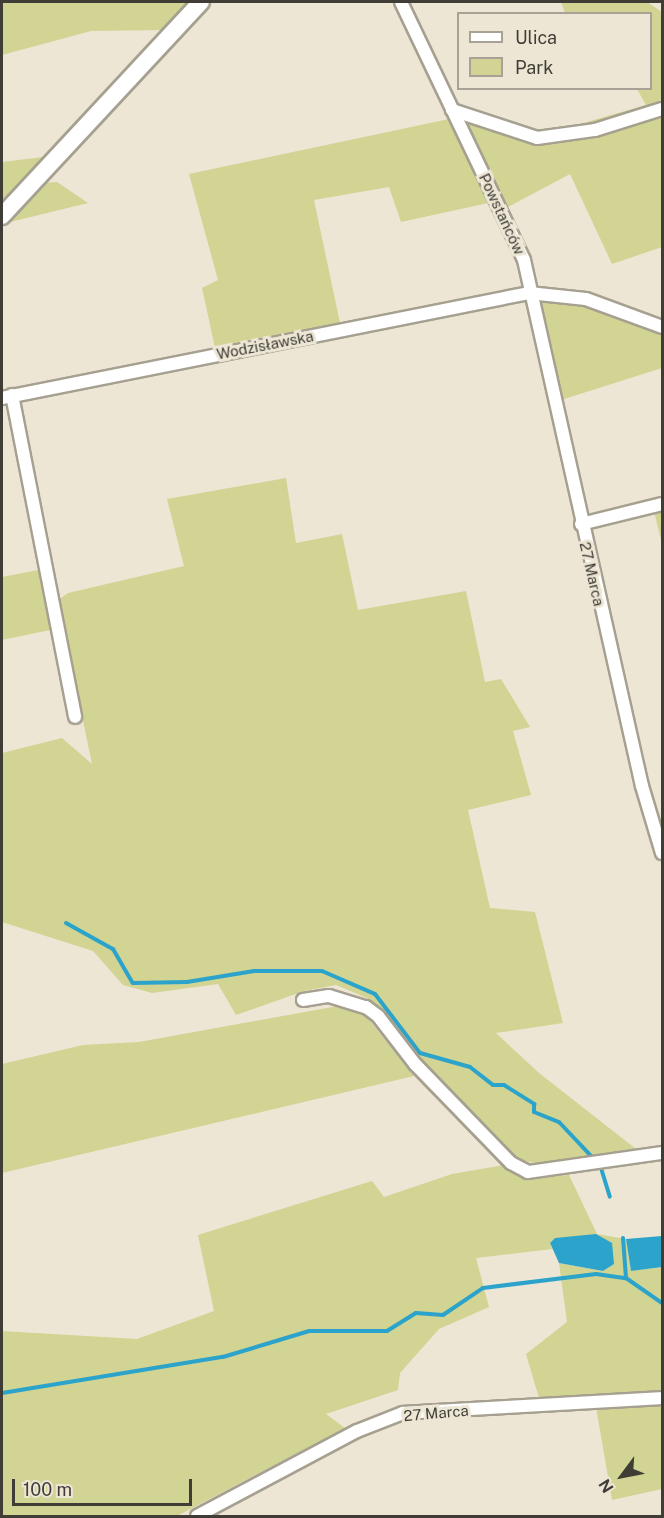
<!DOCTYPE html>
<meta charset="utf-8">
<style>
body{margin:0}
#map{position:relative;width:664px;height:1518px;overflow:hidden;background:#ede6d5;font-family:"Public Sans",sans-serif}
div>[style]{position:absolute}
.green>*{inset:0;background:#d1d492}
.water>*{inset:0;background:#2ba3ca}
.stream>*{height:4px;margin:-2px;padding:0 2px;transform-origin:2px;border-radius:2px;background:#2ba3ca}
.roads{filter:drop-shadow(2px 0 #a6a090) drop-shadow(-2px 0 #a6a090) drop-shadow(0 2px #a6a090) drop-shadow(0 -2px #a6a090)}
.street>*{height:12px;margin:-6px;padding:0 6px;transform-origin:6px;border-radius:6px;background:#fff}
.secondary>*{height:16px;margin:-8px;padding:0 8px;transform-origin:8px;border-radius:8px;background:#fff}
span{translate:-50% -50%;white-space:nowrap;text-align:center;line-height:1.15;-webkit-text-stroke:6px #ede6d5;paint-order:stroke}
.street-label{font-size:15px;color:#3f3d36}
.frame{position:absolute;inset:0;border:3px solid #3f3d36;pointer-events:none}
.legend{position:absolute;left:457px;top:12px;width:195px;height:78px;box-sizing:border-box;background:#ede6d5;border:2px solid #a7a295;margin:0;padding:8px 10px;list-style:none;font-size:18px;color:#3f3d36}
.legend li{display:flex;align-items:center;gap:12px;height:30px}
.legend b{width:30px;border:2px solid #a7a295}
.north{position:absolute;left:592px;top:1446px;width:60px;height:60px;-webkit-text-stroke:4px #ede6d5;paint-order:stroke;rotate:238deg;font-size:16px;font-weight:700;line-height:24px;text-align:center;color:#3f3d36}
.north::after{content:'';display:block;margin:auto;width:21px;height:27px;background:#3f3d36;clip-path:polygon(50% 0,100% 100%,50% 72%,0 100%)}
.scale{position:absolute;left:12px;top:1479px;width:180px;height:27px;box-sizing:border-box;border:3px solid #3f3d36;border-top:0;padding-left:8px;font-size:18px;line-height:21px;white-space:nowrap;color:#3f3d36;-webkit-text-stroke:4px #ede6d5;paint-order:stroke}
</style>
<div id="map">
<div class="green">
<div style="clip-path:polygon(2px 2px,187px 2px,188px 11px,166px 30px,91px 31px,2px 55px)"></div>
<div style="clip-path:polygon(561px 2px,647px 2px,662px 12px,662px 247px,612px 264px,570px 174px,508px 207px,458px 112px,545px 134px,646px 105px,637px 89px,650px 88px,650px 14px,565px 13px)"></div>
<div style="clip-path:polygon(449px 119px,493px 202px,401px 222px,389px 187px,314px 200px,340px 323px,215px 348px,202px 288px,218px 280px,189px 174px)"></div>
<div style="clip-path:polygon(51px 156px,2px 208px,2px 162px)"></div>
<div style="clip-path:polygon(57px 182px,88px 203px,2px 224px,42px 183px)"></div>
<div style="clip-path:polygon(532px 296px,558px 296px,662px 333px,662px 368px,561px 400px)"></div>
<div style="clip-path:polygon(286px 478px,296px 543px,342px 534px,358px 610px,466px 591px,485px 682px,501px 679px,530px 727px,513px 731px,531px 795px,468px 810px,490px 908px,535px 912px,563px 1023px,496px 1033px,539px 1073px,636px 1149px,540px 1164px,519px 1160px,424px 1066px,367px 998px,336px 985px,304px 991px,236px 1015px,218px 984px,152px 993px,123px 985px,93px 951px,2px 922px,2px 753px,62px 738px,92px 764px,58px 600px,68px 593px,184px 566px,167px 499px)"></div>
<div style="clip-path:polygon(662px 509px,662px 544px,654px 511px)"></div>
<div style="clip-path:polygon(43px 569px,50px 604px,50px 630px,2px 640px,2px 577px)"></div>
<div style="clip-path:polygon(338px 1006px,366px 1016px,414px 1076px,2px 1173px,2px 1064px,83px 1045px,139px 1042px)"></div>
<div style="clip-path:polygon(504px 1165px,532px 1179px,569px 1175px,597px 1234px,626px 1239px,631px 1271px,662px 1267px,662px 1395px,539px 1398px,526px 1354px,567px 1322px,559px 1263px,603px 1271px,614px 1264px,598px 1236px,555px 1238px,550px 1243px,552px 1249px,476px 1258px,489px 1307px,439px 1329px,400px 1373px,398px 1390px,326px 1414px,345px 1428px,177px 1516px,2px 1516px,2px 1331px,137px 1339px,214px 1311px,198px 1235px,372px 1181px,384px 1197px,452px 1174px)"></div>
<div style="clip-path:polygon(662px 1402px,662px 1489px,612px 1500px,596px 1407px)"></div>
</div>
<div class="water">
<div style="clip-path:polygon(596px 1234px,612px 1243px,614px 1264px,603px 1271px,559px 1263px,550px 1243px,555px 1238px)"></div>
<div style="clip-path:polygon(662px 1236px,662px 1267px,631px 1271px,626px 1239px)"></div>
</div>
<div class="stream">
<div style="left:66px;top:923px;width:54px;rotate:29deg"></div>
<div style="left:113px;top:949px;width:39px;rotate:60deg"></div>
<div style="left:133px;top:983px;width:54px;rotate:-1.1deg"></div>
<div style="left:187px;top:982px;width:68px;rotate:-9.3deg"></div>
<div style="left:254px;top:971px;width:68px"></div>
<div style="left:322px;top:971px;width:58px;rotate:23.5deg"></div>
<div style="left:375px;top:994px;width:74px;rotate:52.7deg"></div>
<div style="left:420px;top:1053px;width:52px;rotate:15.6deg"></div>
<div style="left:470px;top:1067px;width:29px;rotate:38deg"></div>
<div style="left:493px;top:1085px;width:11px"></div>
<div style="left:504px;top:1085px;width:36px;rotate:32deg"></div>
<div style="left:534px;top:1104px;width:8px;rotate:90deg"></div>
<div style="left:534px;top:1112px;width:27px;rotate:22deg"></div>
<div style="left:559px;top:1122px;width:51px;rotate:46.6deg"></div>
<div style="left:601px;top:1168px;width:30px;rotate:73deg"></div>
<div style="left:623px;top:1238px;width:40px;rotate:85.7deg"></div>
<div style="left:2px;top:1393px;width:224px;rotate:-9.3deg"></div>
<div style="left:223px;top:1357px;width:90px;rotate:-16.8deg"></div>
<div style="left:309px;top:1331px;width:78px"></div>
<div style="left:387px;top:1331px;width:34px;rotate:-32deg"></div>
<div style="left:416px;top:1313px;width:27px;rotate:4deg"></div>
<div style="left:443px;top:1315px;width:48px;rotate:-34deg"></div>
<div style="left:483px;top:1288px;width:114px;rotate:-7.1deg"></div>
<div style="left:596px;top:1274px;width:30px;rotate:8deg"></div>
<div style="left:626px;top:1278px;width:44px;rotate:34.8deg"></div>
</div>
<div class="roads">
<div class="street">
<div style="left:401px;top:2px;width:286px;rotate:64.5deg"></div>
<div style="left:524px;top:260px;width:539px;rotate:77.36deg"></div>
<div style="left:642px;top:786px;width:70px;rotate:73.4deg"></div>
<div style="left:452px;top:110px;width:89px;rotate:18.2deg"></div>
<div style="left:537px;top:138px;width:59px;rotate:-7.9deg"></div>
<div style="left:595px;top:130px;width:70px;rotate:-17.4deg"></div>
<div style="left:12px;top:395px;width:328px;rotate:78.9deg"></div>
<div style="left:2px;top:398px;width:537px;rotate:-11.27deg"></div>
<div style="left:529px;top:293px;width:57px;rotate:6deg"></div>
<div style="left:586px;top:299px;width:81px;rotate:20.2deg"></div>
<div style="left:581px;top:524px;width:83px;rotate:-13.9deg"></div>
<div style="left:303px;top:1000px;width:26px;rotate:-9deg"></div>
<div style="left:329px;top:996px;width:39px;rotate:17deg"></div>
<div style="left:366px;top:1007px;width:15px;rotate:37deg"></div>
<div style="left:378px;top:1016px;width:61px;rotate:52.4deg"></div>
<div style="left:415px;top:1064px;width:138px;rotate:45.9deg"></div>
<div style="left:511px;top:1163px;width:19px;rotate:28deg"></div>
<div style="left:528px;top:1172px;width:135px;rotate:-8.1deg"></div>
<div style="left:197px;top:1516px;width:181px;rotate:-28deg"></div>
<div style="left:357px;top:1431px;width:49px;rotate:-21.4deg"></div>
<div style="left:403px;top:1413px;width:259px;rotate:-3.3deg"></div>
</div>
<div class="secondary">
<div style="left:2px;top:216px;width:292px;rotate:-47.1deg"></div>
</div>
</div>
<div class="street-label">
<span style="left:502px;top:214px;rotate:65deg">Powstańców</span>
<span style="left:265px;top:345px;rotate:-11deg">Wodzisławska</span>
<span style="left:592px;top:574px;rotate:77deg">27 Marca</span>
<span style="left:436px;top:1413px;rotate:-5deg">27 Marca</span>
</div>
<div class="frame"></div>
<ul class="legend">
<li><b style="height:8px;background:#fff"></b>Ulica</li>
<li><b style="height:16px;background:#d1d492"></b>Park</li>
</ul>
<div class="north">N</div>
<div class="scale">100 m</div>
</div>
